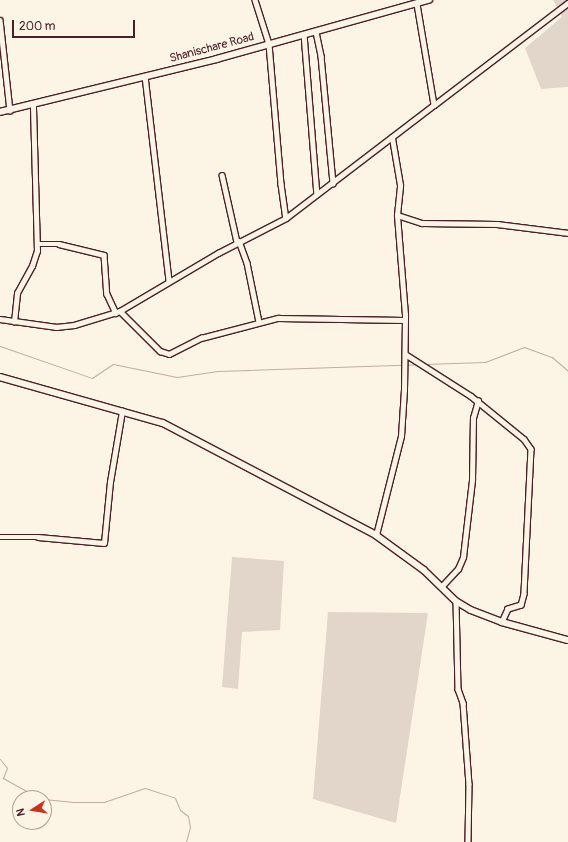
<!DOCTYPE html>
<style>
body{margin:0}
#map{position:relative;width:568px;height:842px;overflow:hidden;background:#fcf5e5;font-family:Pangolin,sans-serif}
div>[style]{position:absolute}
.green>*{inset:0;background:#e2d5ca}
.stream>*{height:1px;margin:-0.5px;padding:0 0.5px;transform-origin:0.5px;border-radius:0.5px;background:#c0aca5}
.roads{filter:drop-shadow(1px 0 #4a1f2b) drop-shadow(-1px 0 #4a1f2b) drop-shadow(0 1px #4a1f2b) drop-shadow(0 -1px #4a1f2b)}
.minor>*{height:4.5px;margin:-2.25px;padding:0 2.25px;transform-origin:2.25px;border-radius:2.25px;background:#fcf5e5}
.tertiary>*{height:5.5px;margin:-2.75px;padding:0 2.75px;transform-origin:2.75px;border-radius:2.75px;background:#fcf5e5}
span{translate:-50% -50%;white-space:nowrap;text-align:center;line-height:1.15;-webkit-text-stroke:3px #fcf5e5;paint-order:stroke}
.street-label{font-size:12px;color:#4a1f2b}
.north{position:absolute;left:12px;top:790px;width:40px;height:40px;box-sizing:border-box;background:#fcf5e5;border:1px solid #b59f9b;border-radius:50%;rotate:258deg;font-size:11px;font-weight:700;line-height:16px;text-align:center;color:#4a1f2b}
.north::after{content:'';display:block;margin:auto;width:14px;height:18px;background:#c8321e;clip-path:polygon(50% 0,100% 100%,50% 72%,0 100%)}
.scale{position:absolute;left:12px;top:20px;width:123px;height:18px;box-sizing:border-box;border:2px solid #4a1f2b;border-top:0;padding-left:5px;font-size:12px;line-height:14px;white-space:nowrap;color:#4a1f2b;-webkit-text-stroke:3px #fcf5e5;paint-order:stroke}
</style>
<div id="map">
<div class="green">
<div style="clip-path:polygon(553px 0,568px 0,568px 87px,541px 89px,525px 48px,562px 17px)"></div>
<div style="clip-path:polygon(232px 557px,284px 561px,280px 630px,242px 632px,238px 689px,222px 687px)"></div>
<div style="clip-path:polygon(328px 612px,428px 613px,396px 823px,313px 799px)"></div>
</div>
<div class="stream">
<div style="left:0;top:346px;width:97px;rotate:19.2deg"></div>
<div style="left:92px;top:378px;width:25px;rotate:-34deg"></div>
<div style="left:113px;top:364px;width:65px;rotate:11.5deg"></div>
<div style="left:177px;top:377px;width:41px;rotate:-8.3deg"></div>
<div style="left:218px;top:371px;width:185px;rotate:-1.9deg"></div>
<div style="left:424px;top:364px;width:61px;rotate:-1.9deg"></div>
<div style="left:485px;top:362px;width:42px;rotate:-21deg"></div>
<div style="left:524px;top:347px;width:30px;rotate:20deg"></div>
<div style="left:552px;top:357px;width:21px;rotate:41deg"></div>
<div style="left:406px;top:365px;width:11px;rotate:-5deg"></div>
<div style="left:0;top:759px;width:11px;rotate:52deg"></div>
<div style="left:7px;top:768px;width:11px;rotate:112deg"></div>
<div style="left:3px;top:778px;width:41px;rotate:29.1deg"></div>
<div style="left:44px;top:799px;width:27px;rotate:6deg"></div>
<div style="left:71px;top:802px;width:33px"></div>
<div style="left:104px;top:802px;width:43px;rotate:-18.9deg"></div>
<div style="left:145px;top:788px;width:32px;rotate:18deg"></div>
<div style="left:175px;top:798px;width:13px;rotate:67deg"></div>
<div style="left:180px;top:810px;width:10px;rotate:37deg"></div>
<div style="left:188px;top:816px;width:11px;rotate:80deg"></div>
<div style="left:190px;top:827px;width:16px;rotate:105deg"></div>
</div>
<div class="roads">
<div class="minor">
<div style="left:255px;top:0;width:46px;rotate:72.3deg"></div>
<div style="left:269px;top:44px;width:141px;rotate:85.1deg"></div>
<div style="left:281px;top:184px;width:34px;rotate:82deg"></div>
<div style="left:417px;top:4px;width:102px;rotate:80.4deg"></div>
<div style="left:434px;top:105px;width:168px;rotate:-37.3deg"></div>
<div style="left:0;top:20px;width:91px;rotate:83.7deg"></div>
<div style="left:316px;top:32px;width:25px;rotate:78deg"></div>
<div style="left:321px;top:56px;width:128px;rotate:84.6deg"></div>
<div style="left:304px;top:34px;width:161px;rotate:85.4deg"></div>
<div style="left:145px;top:76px;width:206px;rotate:83.3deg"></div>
<div style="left:222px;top:175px;width:69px;rotate:77.4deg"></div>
<div style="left:397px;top:215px;width:26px;rotate:18deg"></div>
<div style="left:422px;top:223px;width:75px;rotate:0.8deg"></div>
<div style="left:497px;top:224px;width:72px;rotate:7.2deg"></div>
<div style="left:239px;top:241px;width:23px;rotate:70deg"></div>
<div style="left:247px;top:263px;width:60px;rotate:78.5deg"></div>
<div style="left:37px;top:244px;width:22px"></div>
<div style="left:59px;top:244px;width:46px;rotate:13.7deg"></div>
<div style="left:104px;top:255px;width:39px;rotate:86deg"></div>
<div style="left:107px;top:294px;width:21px;rotate:65deg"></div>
<div style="left:120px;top:311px;width:57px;rotate:45deg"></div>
<div style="left:160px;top:351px;width:9px;rotate:18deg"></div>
<div style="left:169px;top:354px;width:36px;rotate:-27deg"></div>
<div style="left:201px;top:338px;width:80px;rotate:-14.6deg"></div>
<div style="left:278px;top:318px;width:126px;rotate:0.9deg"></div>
<div style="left:0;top:319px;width:57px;rotate:8.1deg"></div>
<div style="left:56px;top:327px;width:18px;rotate:-6deg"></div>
<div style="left:74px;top:325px;width:48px;rotate:-16.9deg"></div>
<div style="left:120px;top:311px;width:114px;rotate:-30.6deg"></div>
<div style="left:218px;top:253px;width:76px;rotate:-27.2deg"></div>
<div style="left:286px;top:218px;width:186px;rotate:-37.4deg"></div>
<div style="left:14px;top:322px;width:29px;rotate:-84deg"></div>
<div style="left:17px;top:293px;width:31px;rotate:-61deg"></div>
<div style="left:32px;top:266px;width:16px;rotate:-72deg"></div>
<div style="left:37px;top:251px;width:147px;rotate:-91.6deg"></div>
<div style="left:405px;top:354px;width:78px;rotate:32.5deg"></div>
<div style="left:471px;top:396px;width:68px;rotate:39.1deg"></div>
<div style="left:524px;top:439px;width:12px;rotate:55deg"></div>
<div style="left:531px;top:449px;width:145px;rotate:92.8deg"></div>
<div style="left:524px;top:594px;width:11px;rotate:105deg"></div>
<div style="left:521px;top:605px;width:14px;rotate:163deg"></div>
<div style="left:508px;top:609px;width:14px;rotate:115deg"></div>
<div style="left:376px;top:535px;width:102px;rotate:-75.8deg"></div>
<div style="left:401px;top:436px;width:46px;rotate:-86.3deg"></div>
<div style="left:404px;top:390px;width:75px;rotate:-89.2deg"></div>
<div style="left:405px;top:315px;width:100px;rotate:-94.6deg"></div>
<div style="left:397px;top:215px;width:30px;rotate:-84deg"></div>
<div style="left:400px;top:185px;width:48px;rotate:-99.7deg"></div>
<div style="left:0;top:537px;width:38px"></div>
<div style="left:38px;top:537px;width:66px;rotate:5.2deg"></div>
<div style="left:104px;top:543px;width:61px;rotate:-84.4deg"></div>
<div style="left:110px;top:482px;width:72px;rotate:-80.4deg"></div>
<div style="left:441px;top:587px;width:25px;rotate:-47deg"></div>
<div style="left:458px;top:569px;width:13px;rotate:-67deg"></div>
<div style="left:463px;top:557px;width:78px;rotate:-83.3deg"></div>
<div style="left:472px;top:480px;width:62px;rotate:-89.1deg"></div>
<div style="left:473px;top:418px;width:18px;rotate:-74deg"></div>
<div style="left:456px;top:601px;width:88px;rotate:88.7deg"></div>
<div style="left:458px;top:689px;width:15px;rotate:70deg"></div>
<div style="left:463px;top:703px;width:81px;rotate:85.8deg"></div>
<div style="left:469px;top:784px;width:58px;rotate:91deg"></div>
</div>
<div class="tertiary">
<div style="left:0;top:112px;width:223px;rotate:-13.7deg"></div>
<div style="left:217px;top:59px;width:220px;rotate:-15.6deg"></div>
<div style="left:0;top:377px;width:169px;rotate:15.8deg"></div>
<div style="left:163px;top:423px;width:241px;rotate:27.7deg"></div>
<div style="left:376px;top:535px;width:59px;rotate:36.1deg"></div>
<div style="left:424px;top:570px;width:45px;rotate:44.1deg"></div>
<div style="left:456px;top:601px;width:17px;rotate:31deg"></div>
<div style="left:471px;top:610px;width:33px;rotate:21deg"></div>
<div style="left:502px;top:622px;width:68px;rotate:15.3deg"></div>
</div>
</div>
<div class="street-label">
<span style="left:212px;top:48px;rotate:-15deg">Shanischare Road</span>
</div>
<div class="north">N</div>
<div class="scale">200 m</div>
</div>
